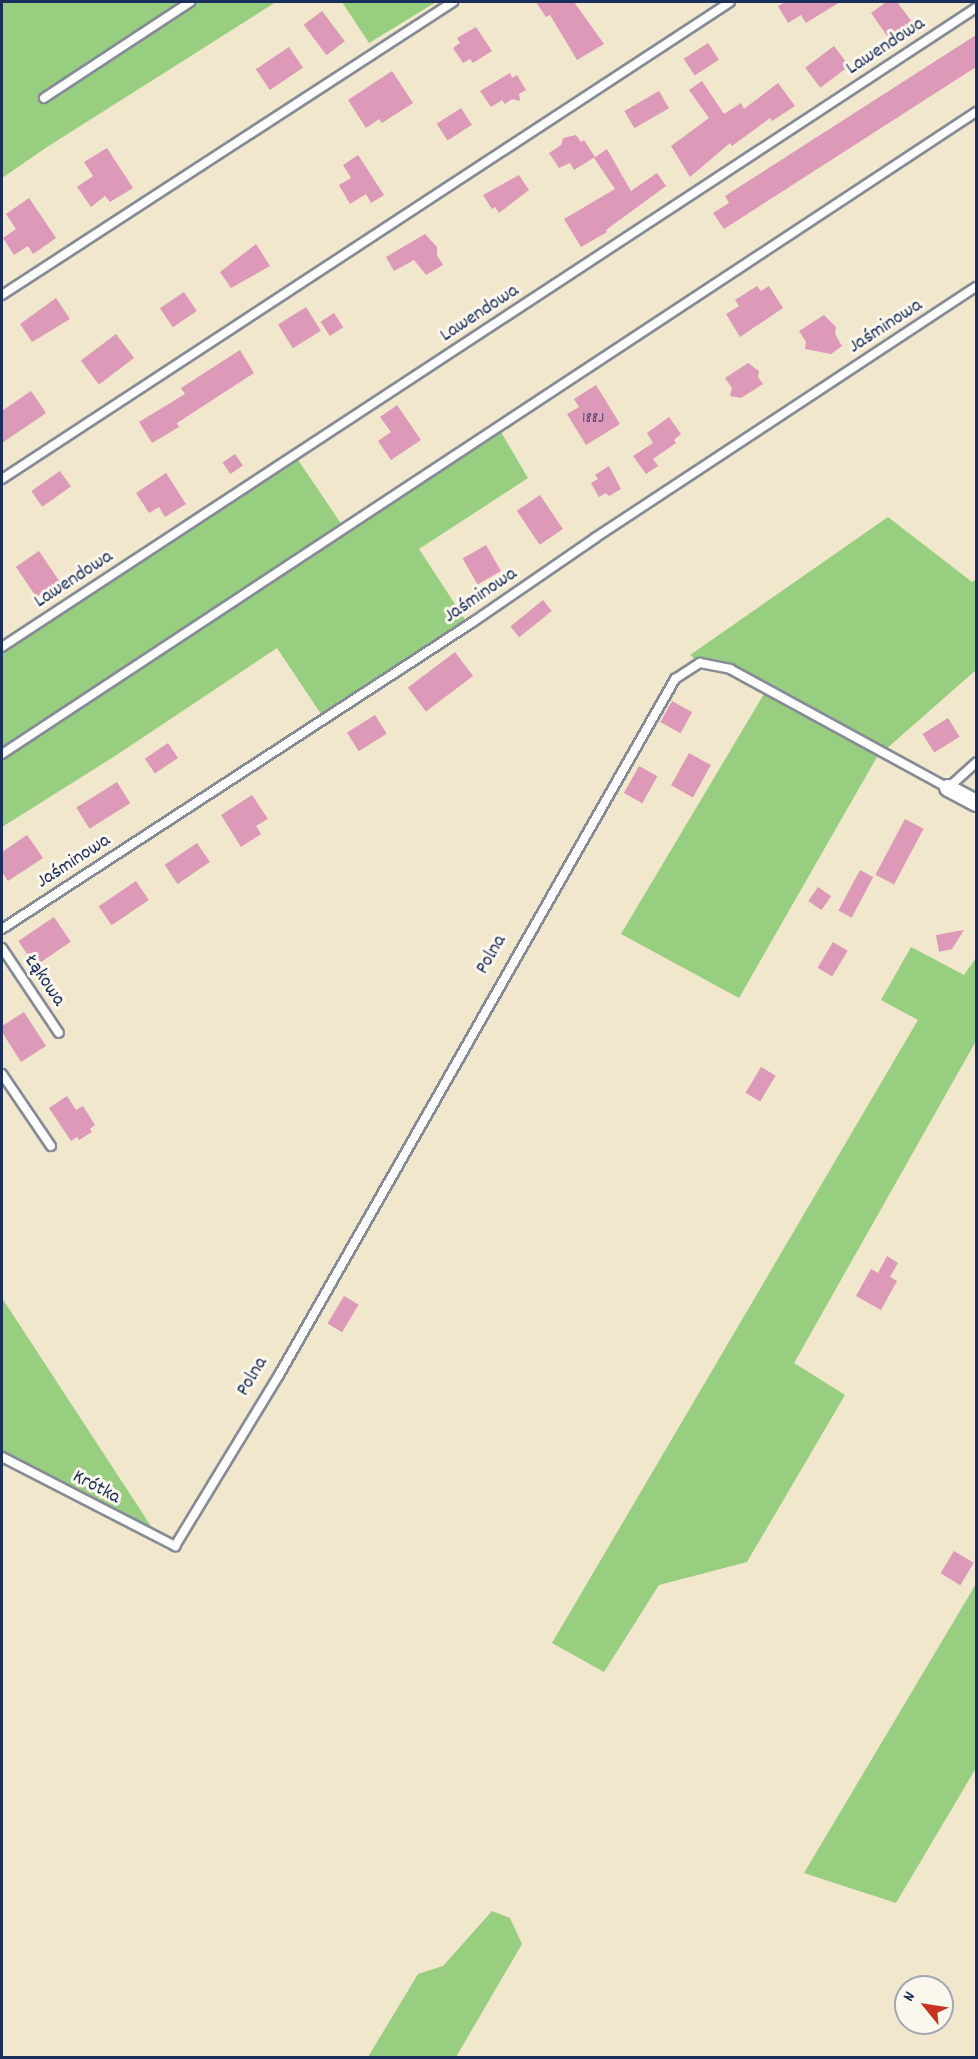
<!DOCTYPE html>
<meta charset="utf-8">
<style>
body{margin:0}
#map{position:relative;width:978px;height:2059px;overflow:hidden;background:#f0e7cc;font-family:Dekko,sans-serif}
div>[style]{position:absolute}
.green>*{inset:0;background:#97ce80}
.building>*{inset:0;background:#dd99b8;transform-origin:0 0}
.roads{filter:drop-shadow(2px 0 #868b95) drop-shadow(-2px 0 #868b95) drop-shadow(0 2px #868b95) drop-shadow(0 -2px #868b95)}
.service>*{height:8px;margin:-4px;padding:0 4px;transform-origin:4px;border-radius:4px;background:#fff}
.minor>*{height:16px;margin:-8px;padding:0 8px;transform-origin:8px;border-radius:8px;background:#fff}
span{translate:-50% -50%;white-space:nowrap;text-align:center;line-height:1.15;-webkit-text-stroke:6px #fbf7ec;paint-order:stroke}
.number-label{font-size:16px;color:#4c4a74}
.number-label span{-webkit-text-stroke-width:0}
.street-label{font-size:20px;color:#1b2f5e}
.frame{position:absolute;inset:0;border:3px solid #1b2f5e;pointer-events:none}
.north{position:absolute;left:894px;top:1975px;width:60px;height:60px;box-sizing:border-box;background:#fbf7ec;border:2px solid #a1a7b3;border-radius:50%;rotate:300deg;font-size:16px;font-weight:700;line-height:24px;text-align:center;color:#1b2f5e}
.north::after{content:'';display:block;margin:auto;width:21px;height:27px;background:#c8321e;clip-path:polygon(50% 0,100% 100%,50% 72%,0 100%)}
</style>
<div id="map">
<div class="green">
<div style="clip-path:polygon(2px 2px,276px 2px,47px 147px,2px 178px)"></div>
<div style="clip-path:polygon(342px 2px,436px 2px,369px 43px)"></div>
<div style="clip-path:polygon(498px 427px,528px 478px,419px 549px,466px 621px,321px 714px,277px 648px,115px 756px,2px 827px,2px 653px,238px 496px,294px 454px,346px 531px)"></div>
<div style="clip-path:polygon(888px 517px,972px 582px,976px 579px,976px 670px,877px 757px,739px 998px,621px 934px,767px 689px,730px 669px,700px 663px,690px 655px)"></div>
<div style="clip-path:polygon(911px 947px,964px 975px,976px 958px,976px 1041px,794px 1363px,845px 1395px,747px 1562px,659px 1585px,604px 1672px,552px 1643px,918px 1020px,881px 1000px)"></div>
<div style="clip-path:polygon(2px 1298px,160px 1540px,2px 1453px)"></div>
<div style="clip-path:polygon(976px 1584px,976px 1768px,896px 1903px,804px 1873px)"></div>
<div style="clip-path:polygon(492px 1911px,510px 1918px,522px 1944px,456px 2057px,368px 2057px,418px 1974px,443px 1966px)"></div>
</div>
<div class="building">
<div style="clip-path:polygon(536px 2px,574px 2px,604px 44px,577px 60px,550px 15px,546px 17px)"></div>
<div style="clip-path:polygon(786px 2px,840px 2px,806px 23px,801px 15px,788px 23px,778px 6px)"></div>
<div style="clip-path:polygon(886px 2px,897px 2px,915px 26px,892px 43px,871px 13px)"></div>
<div style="left:322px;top:11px;width:38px;height:23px;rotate:53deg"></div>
<div style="clip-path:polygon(476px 27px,492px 51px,473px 63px,470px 59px,463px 63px,453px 48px,460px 43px,457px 38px)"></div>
<div style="clip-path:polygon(976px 35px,976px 67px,724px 229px,713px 213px,729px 203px,725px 196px)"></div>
<div style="left:708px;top:43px;width:20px;height:29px;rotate:57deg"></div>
<div style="left:834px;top:46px;width:25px;height:36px;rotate:53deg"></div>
<div style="left:289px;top:47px;width:25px;height:40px;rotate:56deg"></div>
<div style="clip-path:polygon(392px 71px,413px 103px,382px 123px,379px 119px,366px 128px,348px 100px)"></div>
<div style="clip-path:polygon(510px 73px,512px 78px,517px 75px,526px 90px,519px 94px,520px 101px,512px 99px,505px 104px,502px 100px,491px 107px,480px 91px)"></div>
<div style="clip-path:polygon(702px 81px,724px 114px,741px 103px,744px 109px,778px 83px,795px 106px,772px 121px,770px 118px,732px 146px,730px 143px,690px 177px,671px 146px,709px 118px,689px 90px)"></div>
<div style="left:659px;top:91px;width:20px;height:40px;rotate:60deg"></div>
<div style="left:461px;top:108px;width:20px;height:29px;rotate:57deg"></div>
<div style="clip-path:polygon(576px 135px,581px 142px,584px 140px,595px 157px,574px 170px,570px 163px,559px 168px,549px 153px,561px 145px,563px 138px)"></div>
<div style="clip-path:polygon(107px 148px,133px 188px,110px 202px,105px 196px,91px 207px,77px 187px,93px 176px,84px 162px)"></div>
<div style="clip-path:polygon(607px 149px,631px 191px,657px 173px,666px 186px,606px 230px,607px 232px,581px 247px,564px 219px,615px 189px,594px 158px)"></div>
<div style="clip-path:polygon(358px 155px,384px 195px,371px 203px,366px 194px,350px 204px,339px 185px,351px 178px,343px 165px)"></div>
<div style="clip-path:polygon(519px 175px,529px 190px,499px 213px,495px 207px,492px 209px,483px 195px)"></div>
<div style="clip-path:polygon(29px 198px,56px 238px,33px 254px,28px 246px,14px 255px,3px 238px,16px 229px,6px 214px)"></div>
<div style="clip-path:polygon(425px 234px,437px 247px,437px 255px,443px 265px,426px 275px,414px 260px,394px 271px,386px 257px)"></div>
<div style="clip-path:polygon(256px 244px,270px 266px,231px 288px,220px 272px)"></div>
<div style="clip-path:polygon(757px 286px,761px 291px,769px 286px,783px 308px,740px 337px,726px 314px,739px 306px,735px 300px)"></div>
<div style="left:184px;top:292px;width:23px;height:29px;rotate:56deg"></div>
<div style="clip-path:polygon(56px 298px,70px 319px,32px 342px,20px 324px)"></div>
<div style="left:306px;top:307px;width:28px;height:33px;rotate:58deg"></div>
<div style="left:334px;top:313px;width:17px;height:16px;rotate:57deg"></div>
<div style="clip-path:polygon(824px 315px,836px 327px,835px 334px,842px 346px,831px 354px,805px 349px,806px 342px,799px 331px)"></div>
<div style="left:116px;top:334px;width:30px;height:44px;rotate:53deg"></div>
<div style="clip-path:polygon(240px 350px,254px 373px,177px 423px,179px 427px,152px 443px,139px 422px,185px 394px,181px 388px)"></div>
<div style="clip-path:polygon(748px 363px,759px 371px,758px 377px,763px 384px,741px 398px,730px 396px,732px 388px,725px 378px)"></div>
<div style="clip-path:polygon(596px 385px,620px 424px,586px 445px,567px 414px,579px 407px,574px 399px)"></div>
<div style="clip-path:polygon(31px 391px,46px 413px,2px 443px,2px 411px)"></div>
<div style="clip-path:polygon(397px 405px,421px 440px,391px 460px,378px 441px,391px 432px,380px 417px)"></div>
<div style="clip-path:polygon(669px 417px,681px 434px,674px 440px,676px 443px,653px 459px,658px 466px,646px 474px,633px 456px,653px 443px,647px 433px)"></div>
<div style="left:235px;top:454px;width:14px;height:15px;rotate:56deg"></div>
<div style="clip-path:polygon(609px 466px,621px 489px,609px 496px,606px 493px,599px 497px,591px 483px,598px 479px,595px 475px)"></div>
<div style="left:60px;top:471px;width:19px;height:35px;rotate:55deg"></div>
<div style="clip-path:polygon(166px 473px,186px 504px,165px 517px,159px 507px,149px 513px,136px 493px)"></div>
<div style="left:540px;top:495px;width:41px;height:28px;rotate:56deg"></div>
<div style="left:486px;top:545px;width:30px;height:27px;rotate:60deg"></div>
<div style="left:39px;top:551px;width:37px;height:28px;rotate:56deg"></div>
<div style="left:543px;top:600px;width:14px;height:42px;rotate:51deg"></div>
<div style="left:455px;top:652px;width:30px;height:59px;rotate:53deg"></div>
<div style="left:672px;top:701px;width:23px;height:24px;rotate:29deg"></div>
<div style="left:375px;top:715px;width:22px;height:33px;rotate:58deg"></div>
<div style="left:948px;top:718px;width:22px;height:30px;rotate:58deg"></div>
<div style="left:168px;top:743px;width:18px;height:28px;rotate:56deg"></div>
<div style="left:689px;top:753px;width:25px;height:37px;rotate:29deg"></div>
<div style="left:639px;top:766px;width:21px;height:31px;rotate:29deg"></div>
<div style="left:117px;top:782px;width:25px;height:48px;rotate:58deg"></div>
<div style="clip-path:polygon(252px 795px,268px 819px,256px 826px,261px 834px,241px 847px,221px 815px)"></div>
<div style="left:905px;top:819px;width:21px;height:63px;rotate:28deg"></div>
<div style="clip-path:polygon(27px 835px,43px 858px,8px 881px,2px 872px,2px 852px)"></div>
<div style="left:197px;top:843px;width:23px;height:39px;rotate:56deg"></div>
<div style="left:860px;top:870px;width:15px;height:46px;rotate:28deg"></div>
<div style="left:136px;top:881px;width:23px;height:45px;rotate:56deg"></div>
<div style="left:818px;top:887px;width:16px;height:17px;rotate:35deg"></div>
<div style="left:54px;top:917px;width:30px;height:43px;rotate:56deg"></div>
<div style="clip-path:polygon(964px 930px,952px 949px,939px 952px,936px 935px)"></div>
<div style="left:833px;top:942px;width:17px;height:30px;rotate:31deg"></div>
<div style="clip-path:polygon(24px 1012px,46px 1046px,21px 1062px,2px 1032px,2px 1026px)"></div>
<div style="left:761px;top:1067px;width:17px;height:30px;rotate:31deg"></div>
<div style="clip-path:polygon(67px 1096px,76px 1110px,83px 1106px,95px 1125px,90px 1129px,92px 1132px,79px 1140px,77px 1137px,71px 1141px,49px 1108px)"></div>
<div style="clip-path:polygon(887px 1256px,898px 1263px,890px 1277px,897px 1281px,881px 1310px,856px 1296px,871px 1269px,878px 1273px)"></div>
<div style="left:344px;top:1296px;width:17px;height:32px;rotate:31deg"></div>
<div style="left:954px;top:1551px;width:23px;height:26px;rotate:31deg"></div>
</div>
<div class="roads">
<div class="service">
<div style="left:44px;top:98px;width:175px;rotate:-33.3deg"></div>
<div style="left:2px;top:295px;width:538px;rotate:-33.01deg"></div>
<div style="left:2px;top:479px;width:870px;rotate:-33.23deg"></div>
<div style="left:2px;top:647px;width:1165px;rotate:-33.27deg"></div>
<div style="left:2px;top:754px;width:1167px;rotate:-33.39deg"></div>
<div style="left:2px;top:929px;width:562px;rotate:-33.1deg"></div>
<div style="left:473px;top:622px;width:148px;rotate:-34.5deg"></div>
<div style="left:595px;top:538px;width:456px;rotate:-33.4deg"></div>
<div style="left:2px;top:948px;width:102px;rotate:56.2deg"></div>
<div style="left:2px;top:1074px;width:87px;rotate:55.8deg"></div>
<div style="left:2px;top:1457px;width:195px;rotate:27.2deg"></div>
<div style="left:175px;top:1546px;width:200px;rotate:-58.7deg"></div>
<div style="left:279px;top:1375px;width:801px;rotate:-60.36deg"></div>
<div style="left:675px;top:679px;width:30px;rotate:-33deg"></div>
<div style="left:700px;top:663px;width:31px;rotate:11deg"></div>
<div style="left:730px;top:669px;width:248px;rotate:28.6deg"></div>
<div style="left:948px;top:788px;width:38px;rotate:-42deg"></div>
</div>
<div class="minor">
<div style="left:948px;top:788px;width:32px;rotate:28deg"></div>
</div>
</div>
<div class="number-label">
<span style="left:593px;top:419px">188J</span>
</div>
<div class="street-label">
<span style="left:886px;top:47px;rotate:-33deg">Lawendowa</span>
<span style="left:480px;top:314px;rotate:-33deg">Lawendowa</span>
<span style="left:886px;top:327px;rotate:-33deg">Jaśminowa</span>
<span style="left:74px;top:580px;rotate:-33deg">Lawendowa</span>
<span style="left:481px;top:596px;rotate:-34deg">Jaśminowa</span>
<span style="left:74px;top:862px;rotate:-33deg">Jaśminowa</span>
<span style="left:492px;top:955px;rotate:-60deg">Polna</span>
<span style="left:44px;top:981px;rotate:56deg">Łąkowa</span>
<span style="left:253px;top:1377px;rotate:-59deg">Polna</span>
<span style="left:96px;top:1488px;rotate:28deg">Krótka</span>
</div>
<div class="frame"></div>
<div class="north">N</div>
</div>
